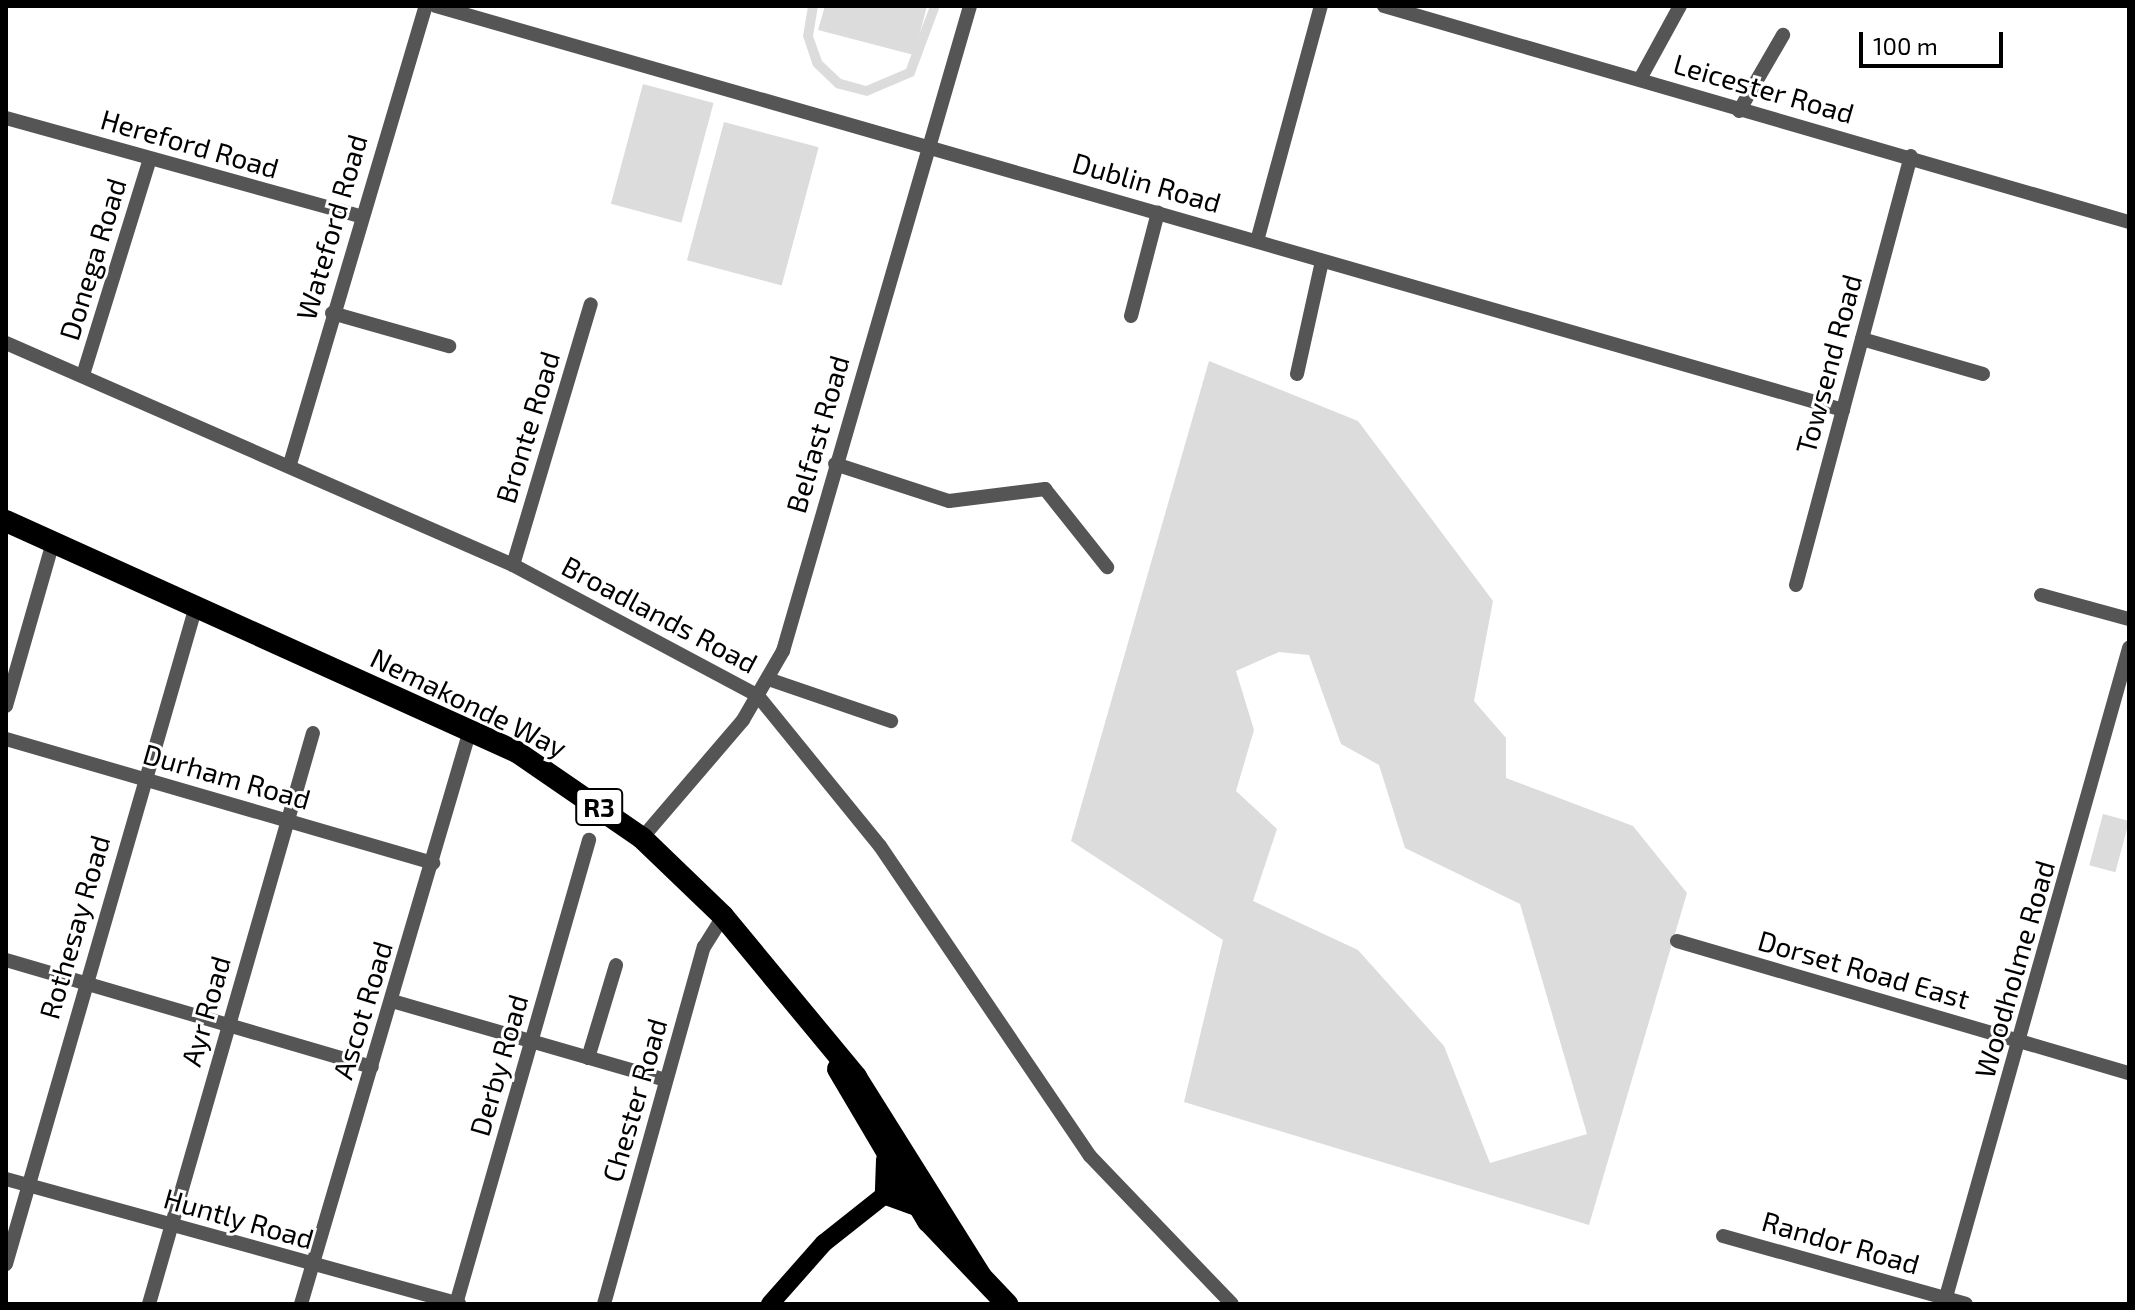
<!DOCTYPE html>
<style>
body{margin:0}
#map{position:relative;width:2135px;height:1310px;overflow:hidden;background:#fff;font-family:"Exo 2",sans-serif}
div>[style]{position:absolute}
.green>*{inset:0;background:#dcdcdc;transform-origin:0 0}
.minor>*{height:14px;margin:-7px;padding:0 7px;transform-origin:7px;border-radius:7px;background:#555}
.major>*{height:18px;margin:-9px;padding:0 9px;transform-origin:9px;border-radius:9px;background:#000}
.highway>*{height:22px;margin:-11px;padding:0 11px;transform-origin:11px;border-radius:11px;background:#000}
span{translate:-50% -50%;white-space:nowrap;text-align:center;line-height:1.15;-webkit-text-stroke:6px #fff;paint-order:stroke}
.shield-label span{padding:2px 6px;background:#fff;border:2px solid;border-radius:6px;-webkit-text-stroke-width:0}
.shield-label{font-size:26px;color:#000;font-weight:700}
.street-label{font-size:28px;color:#000}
.frame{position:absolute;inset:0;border:8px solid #000;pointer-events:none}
.scale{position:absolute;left:1859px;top:32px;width:144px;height:36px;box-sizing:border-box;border:4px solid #000;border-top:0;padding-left:10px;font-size:24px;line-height:28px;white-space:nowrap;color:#000;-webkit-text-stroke:6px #fff;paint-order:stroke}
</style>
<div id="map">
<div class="green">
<div style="clip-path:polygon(808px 6px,818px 6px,813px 36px,822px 61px,841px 79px,866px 86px,906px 69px,930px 6px,940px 6px,914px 76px,867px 96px,836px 88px,813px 66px,803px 36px)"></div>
<div style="clip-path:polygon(825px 6px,927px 6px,914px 55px,818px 30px)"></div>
<div style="left:643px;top:84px;width:73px;height:124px;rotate:15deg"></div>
<div style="left:724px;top:122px;width:98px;height:143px;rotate:15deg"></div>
<div style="clip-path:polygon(evenodd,1209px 361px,1358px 421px,1493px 601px,1474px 701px,1506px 738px,1506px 778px,1633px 826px,1687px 893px,1589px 1225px,1184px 1102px,1223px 940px,1071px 841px,1209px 361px,1279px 652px,1309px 655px,1341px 744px,1379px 765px,1405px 848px,1520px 904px,1587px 1134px,1490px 1163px,1444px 1046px,1358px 950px,1253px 901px,1277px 829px,1236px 791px,1254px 730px,1236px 671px,1279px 652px)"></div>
<div style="left:2103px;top:814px;width:27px;height:53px;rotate:15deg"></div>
</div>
<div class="minor">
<div style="left:436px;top:6px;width:1464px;rotate:16.02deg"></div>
<div style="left:1384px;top:6px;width:776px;rotate:16.17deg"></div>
<div style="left:1640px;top:79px;width:83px;rotate:-61.3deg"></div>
<div style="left:1739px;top:111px;width:88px;rotate:-59.9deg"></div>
<div style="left:6px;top:118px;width:367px;rotate:15.5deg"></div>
<div style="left:1257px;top:241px;width:244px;rotate:-74.8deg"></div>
<div style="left:332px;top:313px;width:122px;rotate:15.8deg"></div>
<div style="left:1131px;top:316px;width:107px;rotate:-75.4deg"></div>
<div style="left:1862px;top:339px;width:126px;rotate:16.1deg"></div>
<div style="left:6px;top:343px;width:553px;rotate:23.65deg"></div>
<div style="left:513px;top:565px;width:278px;rotate:28.1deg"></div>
<div style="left:758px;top:696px;width:193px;rotate:50.9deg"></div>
<div style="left:880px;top:846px;width:374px;rotate:55.9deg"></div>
<div style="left:1090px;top:1156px;width:205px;rotate:46.2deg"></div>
<div style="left:1297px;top:374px;width:116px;rotate:-77.5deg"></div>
<div style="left:83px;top:375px;width:226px;rotate:-72.8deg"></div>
<div style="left:290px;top:464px;width:478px;rotate:-73.5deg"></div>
<div style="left:835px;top:464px;width:120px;rotate:18deg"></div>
<div style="left:949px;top:501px;width:97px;rotate:-7.1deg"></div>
<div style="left:1045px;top:489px;width:100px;rotate:51.5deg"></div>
<div style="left:513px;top:565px;width:272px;rotate:-73.4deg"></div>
<div style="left:1796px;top:585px;width:444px;rotate:-75deg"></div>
<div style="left:2041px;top:595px;width:91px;rotate:15.3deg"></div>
<div style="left:771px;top:680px;width:127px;rotate:18.9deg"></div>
<div style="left:6px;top:706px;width:171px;rotate:-74deg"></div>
<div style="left:6px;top:739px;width:445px;rotate:16.2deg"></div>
<div style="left:642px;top:838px;width:155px;rotate:-49.4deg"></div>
<div style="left:743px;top:720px;width:80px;rotate:-59.9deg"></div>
<div style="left:783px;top:651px;width:672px;rotate:-73.83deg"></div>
<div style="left:1677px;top:941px;width:471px;rotate:16.3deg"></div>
<div style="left:6px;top:960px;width:381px;rotate:16.3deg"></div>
<div style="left:392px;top:1001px;width:284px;rotate:16.1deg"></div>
<div style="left:588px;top:1058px;width:97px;rotate:-73.2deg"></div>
<div style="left:6px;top:1179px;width:470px;rotate:15.4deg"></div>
<div style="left:1723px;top:1236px;width:252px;rotate:15.6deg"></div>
<div style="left:6px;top:1264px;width:685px;rotate:-73.89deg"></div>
<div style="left:149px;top:1304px;width:594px;rotate:-73.98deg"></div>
<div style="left:301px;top:1304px;width:598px;rotate:-73.59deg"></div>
<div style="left:456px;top:1304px;width:483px;rotate:-74deg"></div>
<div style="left:604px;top:1304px;width:371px;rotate:-74.4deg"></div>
<div style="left:704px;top:947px;width:36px;rotate:-58deg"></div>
<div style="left:1944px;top:1304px;width:682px;rotate:-74.25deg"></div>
</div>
<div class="major">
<div style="left:770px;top:1304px;width:81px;rotate:-48.5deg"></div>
<div style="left:824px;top:1243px;width:92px;rotate:-38.4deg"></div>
</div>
<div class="highway">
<div style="left:6px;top:521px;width:561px;rotate:24.33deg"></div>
<div style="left:517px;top:752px;width:152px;rotate:34.5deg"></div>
<div style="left:642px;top:838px;width:112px;rotate:43.9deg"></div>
<div style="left:723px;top:916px;width:209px;rotate:50.4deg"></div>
<div style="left:856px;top:1077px;width:234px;rotate:57.9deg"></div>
<div style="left:838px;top:1069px;width:177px;rotate:59.4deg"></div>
<div style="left:928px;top:1221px;width:115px;rotate:46.4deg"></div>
<div style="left:887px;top:1160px;width:34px;rotate:92deg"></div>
<div style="left:886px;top:1194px;width:33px;rotate:20deg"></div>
</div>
<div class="shield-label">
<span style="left:599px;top:807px">R3</span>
</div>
<div class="street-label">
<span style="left:1764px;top:88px;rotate:16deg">Leicester Road</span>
<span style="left:190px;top:143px;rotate:16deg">Hereford Road</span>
<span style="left:1147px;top:182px;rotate:16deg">Dublin Road</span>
<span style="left:331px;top:227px;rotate:-74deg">Wateford Road</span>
<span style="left:92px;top:259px;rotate:-73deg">Donega Road</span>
<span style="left:1828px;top:364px;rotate:-75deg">Towsend Road</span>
<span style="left:527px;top:427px;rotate:-73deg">Bronte Road</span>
<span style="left:817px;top:434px;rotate:-74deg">Belfast Road</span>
<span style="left:660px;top:614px;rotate:28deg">Broadlands Road</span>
<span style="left:469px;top:702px;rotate:26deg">Nemakonde Way</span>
<span style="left:227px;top:776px;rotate:16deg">Durham Road</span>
<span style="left:74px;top:927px;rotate:-74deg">Rothesay Road</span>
<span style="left:1864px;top:969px;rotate:16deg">Dorset Road East</span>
<span style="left:2014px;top:969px;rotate:-74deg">Woodholme Road</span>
<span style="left:362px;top:1010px;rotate:-73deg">Ascot Road</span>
<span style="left:205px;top:1011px;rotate:-74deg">Ayr Road</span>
<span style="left:498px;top:1065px;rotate:-74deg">Derby Road</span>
<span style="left:634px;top:1100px;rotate:-74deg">Chester Road</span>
<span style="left:239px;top:1218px;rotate:16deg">Huntly Road</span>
<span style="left:1841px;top:1242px;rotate:16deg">Randor Road</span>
</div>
<div class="frame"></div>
<div class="scale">100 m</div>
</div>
